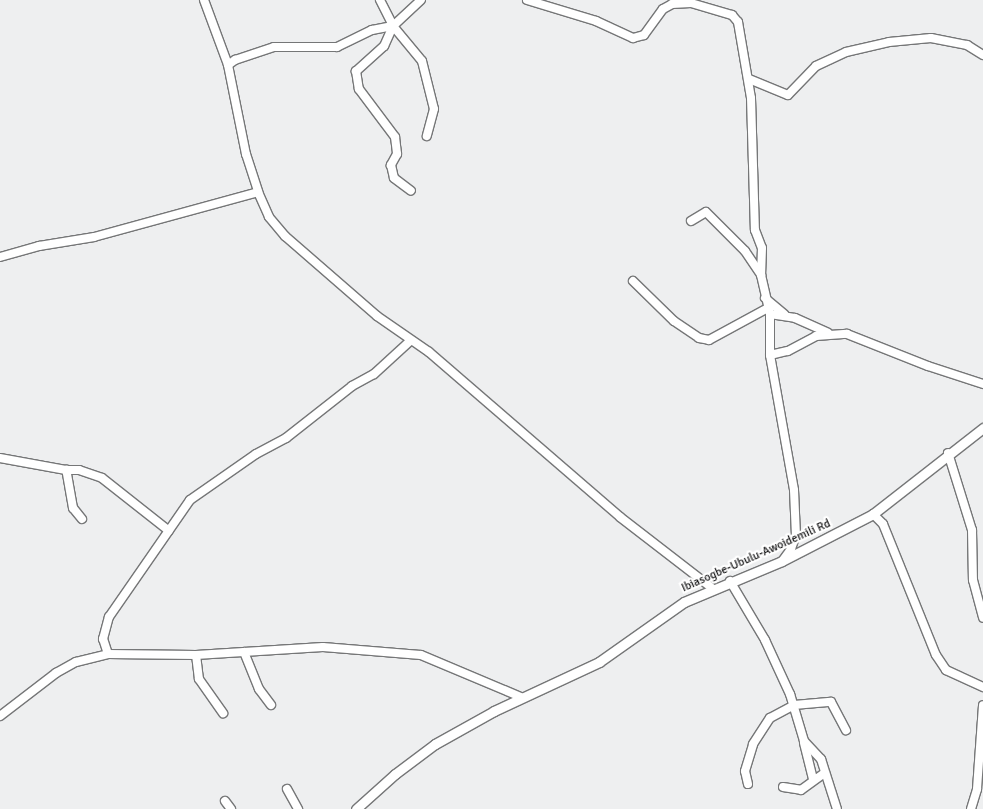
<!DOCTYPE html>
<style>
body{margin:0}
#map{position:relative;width:983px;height:809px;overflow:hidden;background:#eeeff0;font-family:Signika,sans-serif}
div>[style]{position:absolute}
.roads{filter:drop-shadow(1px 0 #757677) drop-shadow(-1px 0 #757677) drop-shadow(0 1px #757677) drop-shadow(0 -1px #757677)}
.minor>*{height:8px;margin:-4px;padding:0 4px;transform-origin:4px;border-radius:4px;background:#fff}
.tertiary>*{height:9px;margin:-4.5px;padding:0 4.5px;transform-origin:4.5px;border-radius:4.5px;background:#fff}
span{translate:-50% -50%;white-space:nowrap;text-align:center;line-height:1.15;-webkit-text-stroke:4.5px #fff;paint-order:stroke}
.street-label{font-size:12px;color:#171718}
</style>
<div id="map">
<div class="roads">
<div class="minor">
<div style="left:204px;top:0;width:69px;rotate:69.7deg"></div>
<div style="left:228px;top:65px;width:91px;rotate:78.6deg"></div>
<div style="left:246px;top:154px;width:40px;rotate:72deg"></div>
<div style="left:258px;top:192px;width:27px;rotate:66deg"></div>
<div style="left:269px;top:217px;width:25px;rotate:50deg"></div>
<div style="left:285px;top:236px;width:122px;rotate:41deg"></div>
<div style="left:377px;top:316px;width:63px;rotate:34.7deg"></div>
<div style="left:429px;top:352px;width:252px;rotate:40.8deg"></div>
<div style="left:620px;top:517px;width:116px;rotate:37.7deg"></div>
<div style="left:380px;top:0;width:29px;rotate:63deg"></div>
<div style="left:393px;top:26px;width:22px;rotate:114deg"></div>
<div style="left:384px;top:46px;width:38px;rotate:138deg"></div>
<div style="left:356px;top:71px;width:18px;rotate:81deg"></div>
<div style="left:359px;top:89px;width:60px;rotate:53.1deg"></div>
<div style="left:395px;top:137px;width:17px;rotate:83deg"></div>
<div style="left:397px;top:154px;width:13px;rotate:119deg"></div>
<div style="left:391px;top:165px;width:13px;rotate:77deg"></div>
<div style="left:394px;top:178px;width:21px;rotate:37deg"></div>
<div style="left:527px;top:0;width:72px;rotate:16.9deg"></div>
<div style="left:596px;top:21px;width:41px;rotate:24.7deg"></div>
<div style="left:633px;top:38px;width:11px;rotate:-15deg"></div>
<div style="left:644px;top:35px;width:32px;rotate:-54deg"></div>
<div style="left:663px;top:9px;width:10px;rotate:-29deg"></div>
<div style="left:672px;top:4px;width:19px;rotate:-3deg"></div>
<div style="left:691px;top:3px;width:43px;rotate:16.3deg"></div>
<div style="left:732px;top:15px;width:9px;rotate:49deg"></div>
<div style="left:738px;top:22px;width:77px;rotate:80.3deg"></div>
<div style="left:751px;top:98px;width:132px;rotate:88.3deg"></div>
<div style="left:755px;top:230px;width:19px;rotate:69deg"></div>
<div style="left:762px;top:248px;width:27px;rotate:92deg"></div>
<div style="left:761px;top:275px;width:40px;rotate:77deg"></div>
<div style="left:770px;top:314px;width:41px;rotate:90deg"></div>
<div style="left:770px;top:355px;width:137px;rotate:79.9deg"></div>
<div style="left:794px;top:490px;width:45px;rotate:87.5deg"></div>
<div style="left:796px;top:535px;width:15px;rotate:110deg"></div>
<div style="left:791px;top:549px;width:14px;rotate:126deg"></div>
<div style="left:393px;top:26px;width:45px;rotate:50.4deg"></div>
<div style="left:422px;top:61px;width:49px;rotate:76deg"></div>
<div style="left:434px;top:109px;width:28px;rotate:105deg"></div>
<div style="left:228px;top:65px;width:9px;rotate:-36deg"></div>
<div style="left:235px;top:60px;width:41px;rotate:-18.4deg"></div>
<div style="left:274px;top:47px;width:63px"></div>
<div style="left:337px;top:47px;width:39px;rotate:-26deg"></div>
<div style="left:372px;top:30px;width:21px;rotate:-11deg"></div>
<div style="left:393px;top:26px;width:38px;rotate:-43deg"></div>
<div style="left:749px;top:79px;width:42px;rotate:22.3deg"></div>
<div style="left:788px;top:95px;width:40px;rotate:-46deg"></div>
<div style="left:816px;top:66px;width:33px;rotate:-25deg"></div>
<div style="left:846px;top:52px;width:44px;rotate:-13.1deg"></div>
<div style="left:889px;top:42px;width:42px;rotate:-5.4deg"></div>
<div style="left:931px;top:38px;width:37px;rotate:11deg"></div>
<div style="left:967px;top:45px;width:19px;rotate:32deg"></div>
<div style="left:691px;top:221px;width:17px;rotate:-31deg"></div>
<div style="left:706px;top:212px;width:55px;rotate:45deg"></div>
<div style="left:745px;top:251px;width:29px;rotate:56deg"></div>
<div style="left:0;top:257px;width:41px;rotate:-15.8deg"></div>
<div style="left:39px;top:246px;width:56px;rotate:-9.3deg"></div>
<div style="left:94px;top:237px;width:170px;rotate:-15.3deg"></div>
<div style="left:633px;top:281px;width:57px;rotate:44.3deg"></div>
<div style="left:674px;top:321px;width:30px;rotate:34deg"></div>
<div style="left:699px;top:338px;width:10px;rotate:11deg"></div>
<div style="left:709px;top:340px;width:67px;rotate:-28.5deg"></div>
<div style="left:765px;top:298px;width:25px;rotate:40deg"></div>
<div style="left:770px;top:314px;width:25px;rotate:9deg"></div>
<div style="left:795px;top:318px;width:36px;rotate:24deg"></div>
<div style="left:770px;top:355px;width:18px;rotate:-13deg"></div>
<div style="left:788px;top:351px;width:32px;rotate:-28deg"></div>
<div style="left:816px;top:336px;width:31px;rotate:-4deg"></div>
<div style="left:847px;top:334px;width:87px;rotate:21.6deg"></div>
<div style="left:928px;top:366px;width:58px;rotate:18.1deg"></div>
<div style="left:948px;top:453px;width:81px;rotate:72.7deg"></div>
<div style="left:972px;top:530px;width:50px;rotate:88.9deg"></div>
<div style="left:973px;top:580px;width:39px;rotate:75deg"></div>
<div style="left:0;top:458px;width:67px;rotate:10.3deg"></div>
<div style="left:873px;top:514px;width:14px;rotate:45deg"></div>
<div style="left:883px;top:524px;width:141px;rotate:68deg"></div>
<div style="left:936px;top:655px;width:18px;rotate:56deg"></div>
<div style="left:946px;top:670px;width:41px;rotate:24.7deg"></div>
<div style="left:82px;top:519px;width:14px;rotate:-129deg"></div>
<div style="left:73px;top:508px;width:39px;rotate:-100deg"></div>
<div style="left:66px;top:470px;width:13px"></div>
<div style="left:79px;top:470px;width:24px;rotate:19deg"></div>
<div style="left:102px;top:478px;width:85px;rotate:38.3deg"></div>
<div style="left:730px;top:581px;width:69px;rotate:59.3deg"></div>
<div style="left:765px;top:640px;width:60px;rotate:65.2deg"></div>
<div style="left:790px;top:694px;width:49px;rotate:73.4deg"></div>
<div style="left:804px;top:741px;width:25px;rotate:47deg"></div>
<div style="left:821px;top:759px;width:52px;rotate:72.3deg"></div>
<div style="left:244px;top:652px;width:40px;rotate:68deg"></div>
<div style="left:259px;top:689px;width:20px;rotate:53deg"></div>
<div style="left:108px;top:654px;width:16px;rotate:-108deg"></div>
<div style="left:103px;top:639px;width:23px;rotate:-75deg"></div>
<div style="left:109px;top:617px;width:142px;rotate:-55.3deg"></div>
<div style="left:190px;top:500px;width:80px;rotate:-34.9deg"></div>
<div style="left:256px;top:454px;width:34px;rotate:-28deg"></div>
<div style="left:286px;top:438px;width:84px;rotate:-38.2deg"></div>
<div style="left:352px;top:386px;width:25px;rotate:-29deg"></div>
<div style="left:374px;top:374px;width:49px;rotate:-42.5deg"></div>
<div style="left:196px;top:655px;width:24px;rotate:83deg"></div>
<div style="left:199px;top:679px;width:42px;rotate:54.8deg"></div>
<div style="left:0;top:716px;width:71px;rotate:-37.5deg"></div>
<div style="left:56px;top:673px;width:23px;rotate:-29deg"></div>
<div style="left:76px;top:662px;width:33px;rotate:-14deg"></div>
<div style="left:108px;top:654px;width:88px;rotate:0.7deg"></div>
<div style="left:196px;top:655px;width:127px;rotate:-3.6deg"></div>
<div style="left:323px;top:647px;width:98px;rotate:4.7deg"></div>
<div style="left:421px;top:655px;width:108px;rotate:22.8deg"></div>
<div style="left:804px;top:743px;width:38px;rotate:76deg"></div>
<div style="left:748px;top:784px;width:13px;rotate:-103deg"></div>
<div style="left:745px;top:771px;width:28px;rotate:-73deg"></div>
<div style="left:753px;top:744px;width:31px;rotate:-57deg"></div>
<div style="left:770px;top:718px;width:27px;rotate:-28deg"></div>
<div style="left:794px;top:705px;width:37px;rotate:-5deg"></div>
<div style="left:831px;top:702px;width:32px;rotate:62deg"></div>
<div style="left:783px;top:787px;width:18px;rotate:9deg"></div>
<div style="left:801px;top:790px;width:29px;rotate:-36deg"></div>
<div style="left:287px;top:789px;width:23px;rotate:61deg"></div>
<div style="left:225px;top:801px;width:10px;rotate:53deg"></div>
<div style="left:971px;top:809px;width:21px;rotate:-73deg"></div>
<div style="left:977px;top:789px;width:84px;rotate:-85.9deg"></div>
</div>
<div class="tertiary">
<div style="left:356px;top:809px;width:52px;rotate:-41.9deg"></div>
<div style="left:395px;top:774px;width:50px;rotate:-36.9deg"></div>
<div style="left:435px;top:744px;width:68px;rotate:-29.2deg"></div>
<div style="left:494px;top:711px;width:116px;rotate:-25deg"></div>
<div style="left:599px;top:662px;width:104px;rotate:-35.2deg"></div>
<div style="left:684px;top:602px;width:106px;rotate:-22.7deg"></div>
<div style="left:782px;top:561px;width:102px;rotate:-27.3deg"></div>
<div style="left:873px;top:514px;width:140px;rotate:-38deg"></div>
</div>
</div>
<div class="street-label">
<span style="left:756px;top:556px;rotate:-24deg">Ibiasogbe-Ubulu-Awoidemili Rd</span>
</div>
</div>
